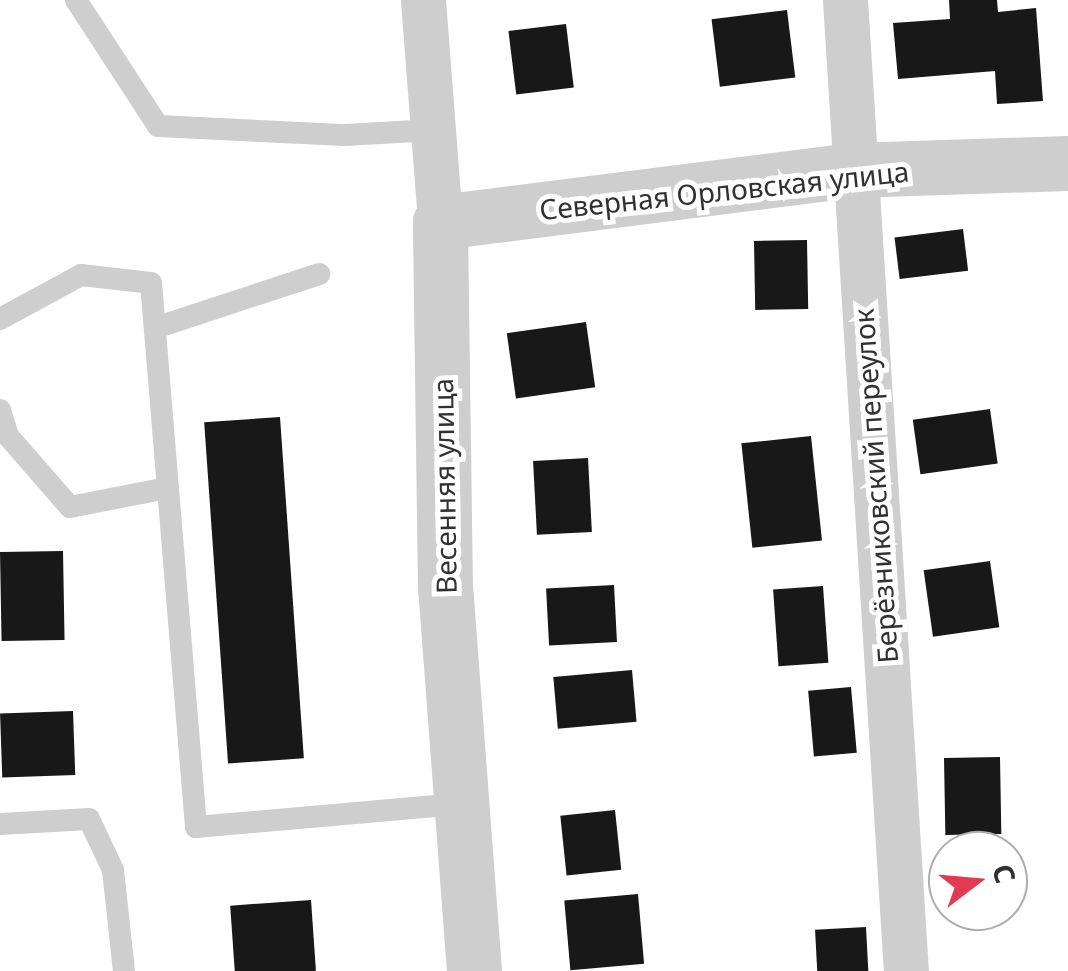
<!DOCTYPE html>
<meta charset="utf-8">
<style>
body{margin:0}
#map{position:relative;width:1068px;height:971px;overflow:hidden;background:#fff;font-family:"Noto Sans",sans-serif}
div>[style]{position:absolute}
.building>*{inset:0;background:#181818;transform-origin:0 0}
.service>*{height:22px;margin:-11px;padding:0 11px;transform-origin:11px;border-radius:11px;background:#cecece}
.minor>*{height:45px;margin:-22.5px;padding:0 22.5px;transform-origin:22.5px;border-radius:22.5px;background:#cecece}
.tertiary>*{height:55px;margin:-27.5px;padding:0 27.5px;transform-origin:27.5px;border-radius:27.5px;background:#cecece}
span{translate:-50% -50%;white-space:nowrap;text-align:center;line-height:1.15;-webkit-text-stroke:10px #fff;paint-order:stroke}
.street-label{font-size:28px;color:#313131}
.north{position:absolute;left:928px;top:831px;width:100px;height:100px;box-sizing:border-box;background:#fff;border:2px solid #adadad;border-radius:50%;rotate:74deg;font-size:28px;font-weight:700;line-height:40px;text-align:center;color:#313131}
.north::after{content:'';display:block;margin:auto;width:35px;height:45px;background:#e03b52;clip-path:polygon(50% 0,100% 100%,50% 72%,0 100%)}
</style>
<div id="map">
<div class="building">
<div style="clip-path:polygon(949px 0,997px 0,998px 12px,1036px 8px,1043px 101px,997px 104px,995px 71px,898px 79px,893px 23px,950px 19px)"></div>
<div style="left:787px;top:10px;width:68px;height:76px;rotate:83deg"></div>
<div style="left:566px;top:24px;width:64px;height:58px;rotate:83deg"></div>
<div style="left:963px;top:229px;width:42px;height:69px;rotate:83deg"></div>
<div style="left:807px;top:240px;width:69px;height:53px;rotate:89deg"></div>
<div style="left:586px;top:322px;width:66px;height:80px;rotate:82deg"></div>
<div style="left:990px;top:409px;width:55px;height:78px;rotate:82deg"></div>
<div style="left:280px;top:417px;width:342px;height:76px;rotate:86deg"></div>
<div style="left:811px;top:436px;width:105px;height:70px;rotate:84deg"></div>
<div style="left:588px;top:458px;width:74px;height:55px;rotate:87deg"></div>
<div style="left:63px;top:551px;width:89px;height:63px;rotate:89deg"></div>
<div style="left:990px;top:561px;width:67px;height:67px;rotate:82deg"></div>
<div style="left:614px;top:585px;width:57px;height:68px;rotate:87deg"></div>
<div style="left:823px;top:586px;width:77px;height:50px;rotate:86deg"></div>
<div style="left:632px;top:670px;width:52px;height:79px;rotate:85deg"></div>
<div style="left:851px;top:687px;width:66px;height:43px;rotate:85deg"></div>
<div style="left:73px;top:711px;width:64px;height:73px;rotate:88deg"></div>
<div style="left:1000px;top:757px;width:77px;height:56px;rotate:89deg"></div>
<div style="left:615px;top:810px;width:60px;height:55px;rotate:84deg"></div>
<div style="left:638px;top:894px;width:70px;height:74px;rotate:85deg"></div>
<div style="left:311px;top:900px;width:71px;height:81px;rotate:86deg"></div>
<div style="left:866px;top:927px;width:44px;height:51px;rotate:87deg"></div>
</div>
<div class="service">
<div style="left:76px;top:0;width:150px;rotate:56.9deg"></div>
<div style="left:158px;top:126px;width:187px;rotate:2.8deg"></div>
<div style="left:345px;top:135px;width:88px;rotate:-3.3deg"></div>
<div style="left:0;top:319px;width:92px;rotate:-28.5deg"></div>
<div style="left:81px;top:275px;width:70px;rotate:6.5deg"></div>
<div style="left:151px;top:283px;width:546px;rotate:85.27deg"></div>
<div style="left:196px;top:827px;width:266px;rotate:-5deg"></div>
<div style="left:155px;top:328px;width:173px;rotate:-18.2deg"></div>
<div style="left:0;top:410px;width:27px;rotate:73deg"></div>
<div style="left:8px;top:436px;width:94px;rotate:48.9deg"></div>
<div style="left:70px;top:507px;width:99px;rotate:-11.1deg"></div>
<div style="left:0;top:824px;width:89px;rotate:-3.2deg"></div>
<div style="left:89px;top:819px;width:56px;rotate:64.8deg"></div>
<div style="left:113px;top:870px;width:102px;rotate:83.8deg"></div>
</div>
<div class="minor">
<div style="left:423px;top:0;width:223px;rotate:85.6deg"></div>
<div style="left:845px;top:0;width:973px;rotate:86.41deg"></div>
</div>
<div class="tertiary">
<div style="left:474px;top:971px;width:384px;rotate:-94.3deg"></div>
<div style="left:445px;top:588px;width:366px;rotate:-90.8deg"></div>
<div style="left:440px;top:222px;width:417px;rotate:-7.2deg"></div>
<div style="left:854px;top:170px;width:214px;rotate:-1.9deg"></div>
</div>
<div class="street-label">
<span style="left:724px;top:190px;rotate:-6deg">Северная Орловская улица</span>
<span style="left:444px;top:486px;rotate:-91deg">Весенняя улица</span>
<span style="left:875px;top:486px;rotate:-94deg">Берёзниковский переулок</span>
</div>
<div class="north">С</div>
</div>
